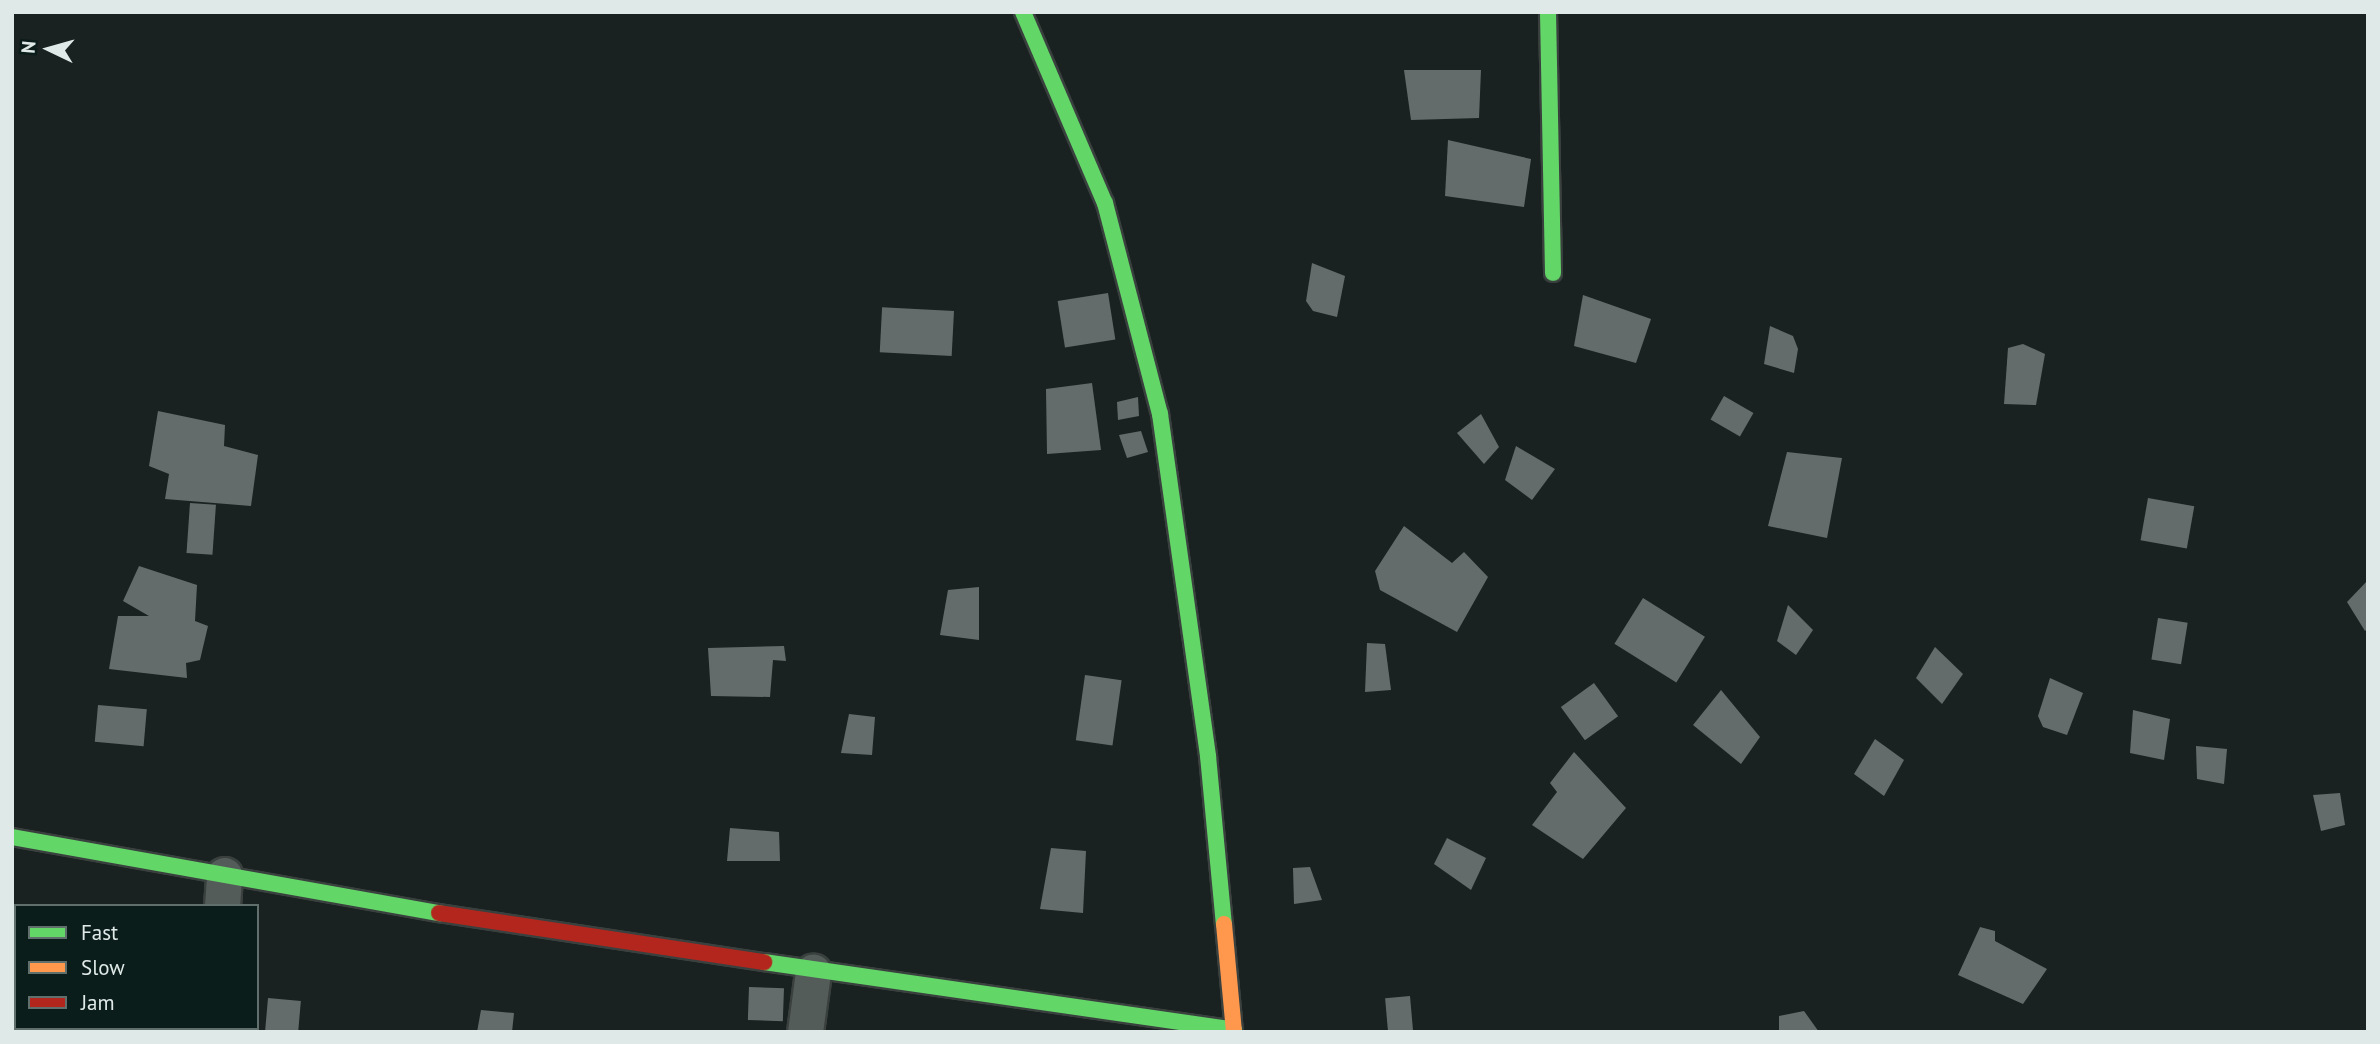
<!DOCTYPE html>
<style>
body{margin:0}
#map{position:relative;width:2380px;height:1044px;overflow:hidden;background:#192221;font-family:"PT Sans",sans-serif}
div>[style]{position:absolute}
.building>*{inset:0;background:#646c6b;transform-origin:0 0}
.roads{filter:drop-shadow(2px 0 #39403e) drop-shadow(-2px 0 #39403e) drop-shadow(0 2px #39403e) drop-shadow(0 -2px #39403e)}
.street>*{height:35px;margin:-17.5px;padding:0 17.5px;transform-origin:17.5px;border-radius:17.5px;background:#545c5a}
.fast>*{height:16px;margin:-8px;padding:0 8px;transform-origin:8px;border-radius:8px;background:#63d668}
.slow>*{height:16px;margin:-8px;padding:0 8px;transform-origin:8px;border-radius:8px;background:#ff974d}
.jam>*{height:16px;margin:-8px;padding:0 8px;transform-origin:8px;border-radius:8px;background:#b3261e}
span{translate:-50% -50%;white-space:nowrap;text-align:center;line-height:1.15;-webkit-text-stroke:7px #0b1d1a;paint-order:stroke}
.frame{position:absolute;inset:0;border:14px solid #dfeae8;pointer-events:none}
.legend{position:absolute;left:14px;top:904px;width:245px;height:126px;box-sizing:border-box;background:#0b1d1a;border:2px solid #606f6c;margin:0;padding:9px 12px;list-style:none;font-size:21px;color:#dfeae8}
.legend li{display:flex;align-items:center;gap:14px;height:35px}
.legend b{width:35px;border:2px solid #606f6c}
.north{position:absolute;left:14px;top:14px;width:70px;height:70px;-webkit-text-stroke:5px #0b1d1a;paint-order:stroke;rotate:275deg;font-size:19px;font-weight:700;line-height:28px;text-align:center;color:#dfeae8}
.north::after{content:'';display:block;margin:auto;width:24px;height:32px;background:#dfeae8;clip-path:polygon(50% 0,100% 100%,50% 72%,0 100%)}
</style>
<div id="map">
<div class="building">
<div style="clip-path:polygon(1404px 70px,1481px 70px,1479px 118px,1411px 120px)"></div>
<div style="clip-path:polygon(1448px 140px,1531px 159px,1524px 207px,1445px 196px)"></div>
<div style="clip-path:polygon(1312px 263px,1345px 276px,1337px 317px,1313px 311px,1306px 301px)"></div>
<div style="left:1108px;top:293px;width:47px;height:51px;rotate:81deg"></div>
<div style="clip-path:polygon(1583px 295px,1651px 319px,1636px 363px,1574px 346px)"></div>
<div style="left:954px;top:311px;width:45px;height:72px;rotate:93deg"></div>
<div style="clip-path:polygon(1770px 326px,1793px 336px,1798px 349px,1794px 373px,1764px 364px)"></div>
<div style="clip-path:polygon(2023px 344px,2045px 354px,2036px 405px,2004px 404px,2008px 348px)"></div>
<div style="clip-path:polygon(1092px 383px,1101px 450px,1047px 454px,1046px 389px)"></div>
<div style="left:1724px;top:396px;width:34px;height:27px;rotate:30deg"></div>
<div style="clip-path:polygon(1138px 397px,1139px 416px,1118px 420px,1117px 402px)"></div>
<div style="clip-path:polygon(158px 411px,225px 425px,224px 446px,258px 455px,251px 506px,165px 499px,169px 474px,149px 466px)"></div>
<div style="clip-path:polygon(1481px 414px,1499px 447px,1484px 464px,1457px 433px)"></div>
<div style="clip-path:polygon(1141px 431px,1148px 452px,1127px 458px,1119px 435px)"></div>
<div style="clip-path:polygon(1516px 446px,1555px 469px,1532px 500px,1505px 480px)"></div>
<div style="clip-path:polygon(1787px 452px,1842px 458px,1827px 538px,1768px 526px)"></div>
<div style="left:2148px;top:498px;width:47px;height:43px;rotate:10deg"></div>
<div style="left:190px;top:503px;width:26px;height:50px;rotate:4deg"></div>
<div style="clip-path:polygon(1404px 526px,1452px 563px,1464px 552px,1488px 577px,1457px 632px,1380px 590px,1375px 571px)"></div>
<div style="clip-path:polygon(139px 566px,197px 585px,195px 621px,208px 626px,200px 660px,186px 663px,187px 678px,109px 669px,118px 616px,149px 616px,123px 601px)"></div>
<div style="clip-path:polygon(2368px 580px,2368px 628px,2365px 631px,2347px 602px)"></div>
<div style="clip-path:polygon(979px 587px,979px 640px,940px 635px,948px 590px)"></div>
<div style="left:1643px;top:598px;width:73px;height:54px;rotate:32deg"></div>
<div style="clip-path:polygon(1788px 605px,1813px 630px,1796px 655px,1777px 641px)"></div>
<div style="left:2158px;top:618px;width:30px;height:42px;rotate:9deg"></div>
<div style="clip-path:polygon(1367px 643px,1385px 644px,1391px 690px,1365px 692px)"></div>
<div style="clip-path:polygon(784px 646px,786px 661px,773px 660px,770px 697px,711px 696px,708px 648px)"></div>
<div style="clip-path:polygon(1935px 647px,1963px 674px,1942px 704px,1916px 678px)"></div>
<div style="left:1085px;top:675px;width:37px;height:66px;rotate:8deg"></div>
<div style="clip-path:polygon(2050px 678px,2083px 693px,2067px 735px,2043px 727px,2038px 716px)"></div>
<div style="left:1594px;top:683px;width:41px;height:41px;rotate:54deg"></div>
<div style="clip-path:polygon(1721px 690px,1760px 737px,1741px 764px,1693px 725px)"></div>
<div style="left:98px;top:705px;width:49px;height:37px;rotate:5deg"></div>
<div style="clip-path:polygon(2133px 710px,2170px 719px,2164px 760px,2130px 753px)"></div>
<div style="clip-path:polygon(849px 714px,875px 717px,872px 755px,841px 753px)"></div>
<div style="clip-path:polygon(1875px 739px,1904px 760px,1884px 796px,1854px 774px)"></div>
<div style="clip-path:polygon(2196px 746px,2227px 749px,2224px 784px,2197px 779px)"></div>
<div style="clip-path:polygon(1574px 752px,1626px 808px,1583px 859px,1532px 825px,1557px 792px,1550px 783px)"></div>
<div style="clip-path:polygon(2340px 793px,2345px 825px,2321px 831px,2313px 795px)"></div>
<div style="clip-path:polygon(730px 828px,779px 832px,780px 861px,727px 861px)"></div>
<div style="clip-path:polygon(1447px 838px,1486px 858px,1471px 890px,1434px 864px)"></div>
<div style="clip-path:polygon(1051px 848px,1086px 851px,1083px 913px,1040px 909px)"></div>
<div style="clip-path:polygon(1310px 867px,1322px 900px,1294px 904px,1293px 868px)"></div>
<div style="clip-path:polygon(1980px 927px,1995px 931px,1995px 941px,2047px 969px,2023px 1004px,1958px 975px)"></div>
<div style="left:12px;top:931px;width:4px;height:36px"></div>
<div style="left:749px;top:987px;width:35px;height:33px;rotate:2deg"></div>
<div style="left:1410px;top:996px;width:36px;height:25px;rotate:85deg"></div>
<div style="left:268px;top:998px;width:33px;height:34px;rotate:5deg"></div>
<div style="clip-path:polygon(481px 1010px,514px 1013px,512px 1032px,477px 1032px)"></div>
<div style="clip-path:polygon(1804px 1011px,1819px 1032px,1779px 1032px,1779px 1016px)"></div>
<div style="left:48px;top:1028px;width:42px;height:4px"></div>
</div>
<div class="roads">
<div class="street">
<div style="left:222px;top:906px;width:31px;rotate:-86deg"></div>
<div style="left:213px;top:1032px;width:4px;rotate:-76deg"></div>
<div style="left:805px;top:1032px;width:61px;rotate:-82.4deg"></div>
</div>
<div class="fast">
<div style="left:1023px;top:12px;width:208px;rotate:66.8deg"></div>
<div style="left:1105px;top:203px;width:218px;rotate:75.4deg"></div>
<div style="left:1160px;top:414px;width:345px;rotate:82deg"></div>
<div style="left:1208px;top:756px;width:169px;rotate:84.6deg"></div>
<div style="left:1548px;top:12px;width:261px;rotate:88.9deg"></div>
<div style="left:12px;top:837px;width:434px;rotate:10.1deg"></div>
<div style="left:764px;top:962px;width:475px;rotate:8.2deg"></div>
</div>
<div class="slow">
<div style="left:1224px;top:924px;width:108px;rotate:84.7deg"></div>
</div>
<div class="jam">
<div style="left:439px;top:913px;width:329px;rotate:8.6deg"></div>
</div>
</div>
<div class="frame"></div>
<ul class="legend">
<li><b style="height:9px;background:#63d668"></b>Fast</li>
<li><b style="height:9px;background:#ff974d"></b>Slow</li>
<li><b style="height:9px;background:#b3261e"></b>Jam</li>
</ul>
<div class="north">N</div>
</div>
